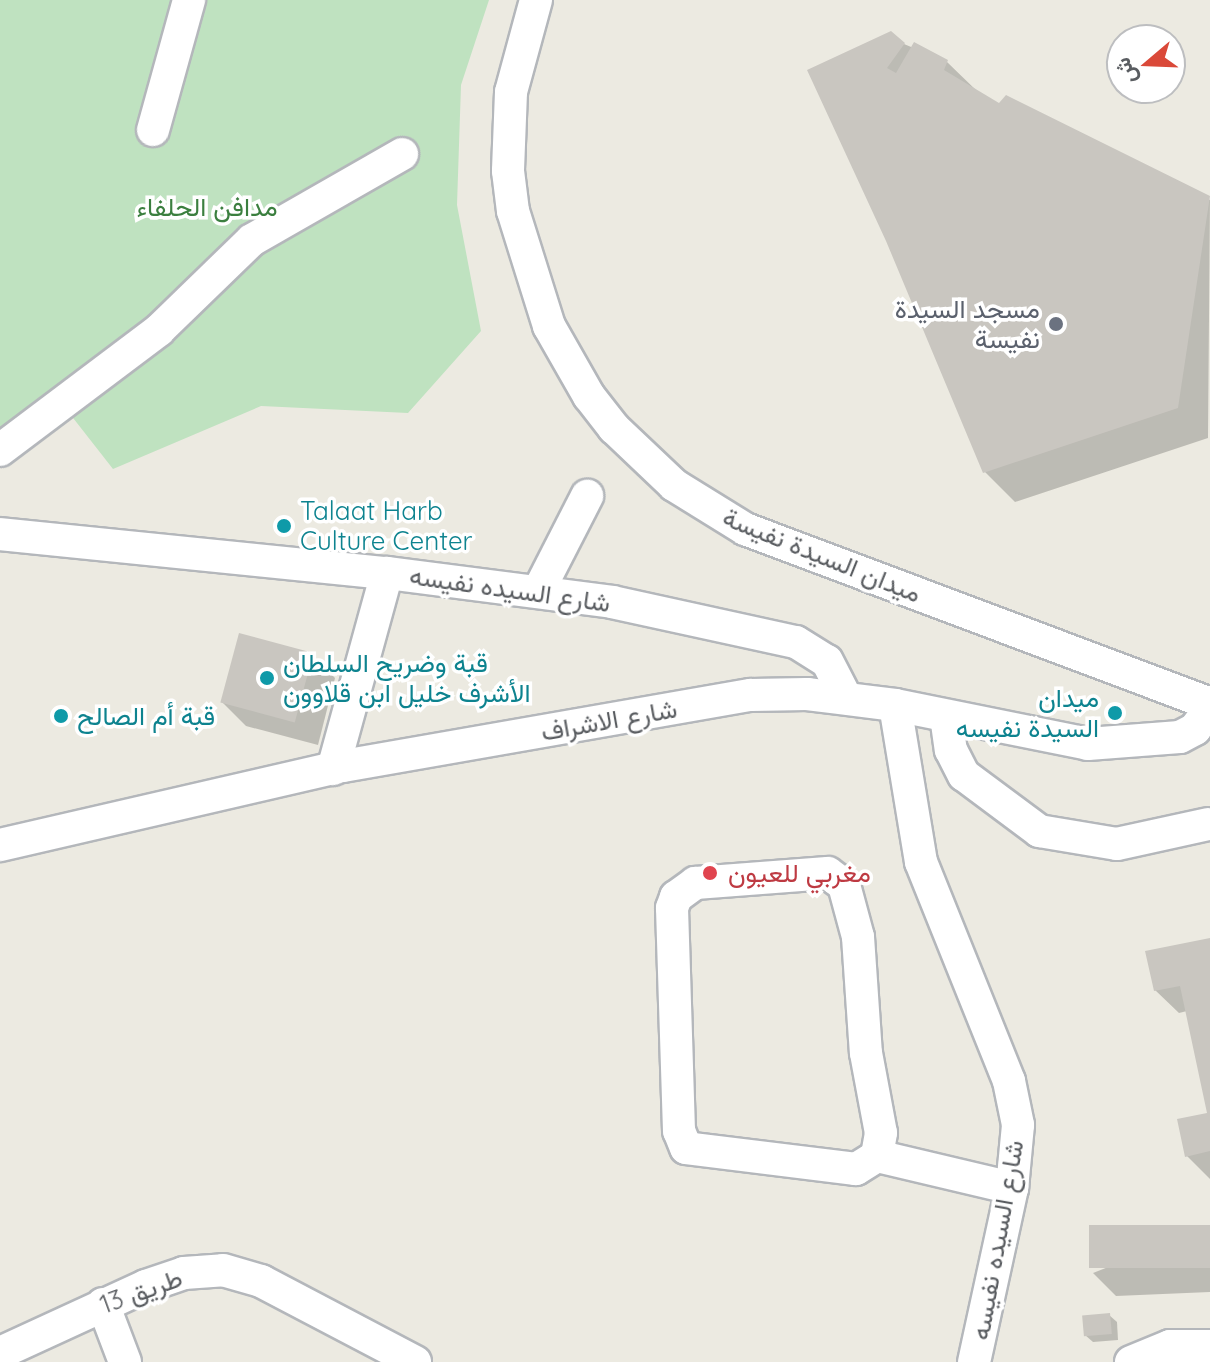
<!DOCTYPE html>
<meta charset="utf-8">
<style>
body{margin:0}
#map{position:relative;width:1210px;height:1362px;overflow:hidden;background:#eceae1;font-family:Quicksand,Vazirmatn,sans-serif}
div>[style]{position:absolute}
.green>*{inset:0;background:#bfe2c0}
.shadow>*{inset:0;background:#0003}
.building>*{inset:0;background:#c9c6c0;transform-origin:0 0}
.roads{filter:drop-shadow(2px 0 #b4b7bb) drop-shadow(-2px 0 #b4b7bb) drop-shadow(0 2px #b4b7bb) drop-shadow(0 -2px #b4b7bb)}
.minor>*{height:32px;margin:-16px;padding:0 16px;transform-origin:16px;border-radius:16px;background:#fff}
.dots>*{width:22px;height:22px;translate:-50% -50%;box-sizing:border-box;border:4px solid #fff;border-radius:50%}
span{translate:-50% -50%;white-space:nowrap;text-align:center;line-height:1.15;-webkit-text-stroke:7px #fff;paint-order:stroke}
.park-label{font-size:26px;color:#3b7f3f}
.worship-label{font-size:26px;color:#5b616d}
.right{translate:-100% -50%;text-align:right}
.culture-label{font-size:26px;color:#0d838f}
.left{translate:0 -50%;text-align:left}
.street-label{font-size:26px;color:#5a5d61}
.health-label{font-size:26px;color:#be3a42}
.north{position:absolute;left:1106px;top:24px;width:80px;height:80px;box-sizing:border-box;background:#fff;border:2px solid #bdbec0;border-radius:50%;rotate:251deg;font-size:22px;font-weight:700;line-height:32px;text-align:center;color:#5a5d61}
.north::after{content:'';display:block;margin:auto;width:28px;height:36px;background:#da4939;clip-path:polygon(50% 0,100% 100%,50% 72%,0 100%)}
</style>
<div id="map">
<div class="green">
<div style="clip-path:polygon(0 0,489px 0,461px 85px,457px 205px,481px 331px,408px 413px,261px 406px,113px 469px,59px 400px,0 435px)"></div>
</div>
<div class="shadow">
<div style="clip-path:polygon(904px 44px,947px 62px,978px 92px,999px 105px,1210px 200px,1208px 438px,1015px 502px,985px 472px,888px 240px,809px 71px)"></div>
<div style="clip-path:polygon(312px 655px,335px 678px,318px 745px,246px 726px,223px 703px)"></div>
<div style="clip-path:polygon(1210px 941px,1210px 1179px,1187px 1156px,1209px 1115px,1187px 1011px,1179px 1013px,1155px 990px)"></div>
<div style="clip-path:polygon(1210px 1227px,1210px 1292px,1116px 1296px,1093px 1273px)"></div>
<div style="clip-path:polygon(1109px 1315px,1117px 1322px,1118px 1340px,1093px 1342px,1085px 1335px)"></div>
</div>
<div class="building">
<div style="clip-path:polygon(891px 31px,905px 43px,887px 68px,896px 73px,914px 42px,948px 60px,944px 70px,999px 103px,1006px 95px,1210px 196px,1178px 408px,983px 473px,886px 241px,807px 70px)"></div>
<div style="left:239px;top:633px;width:77px;height:72px;rotate:15deg"></div>
<div style="clip-path:polygon(1210px 938px,1210px 1151px,1185px 1157px,1177px 1119px,1207px 1113px,1180px 986px,1154px 991px,1145px 951px)"></div>
<div style="left:1210px;top:1225px;width:43px;height:121px;rotate:90deg"></div>
<div style="left:1110px;top:1313px;width:21px;height:28px;rotate:85deg"></div>
</div>
<div class="roads">
<div class="minor">
<div style="left:536px;top:0;width:95px;rotate:105.2deg"></div>
<div style="left:511px;top:92px;width:79px;rotate:92.2deg"></div>
<div style="left:508px;top:171px;width:40px;rotate:82.9deg"></div>
<div style="left:513px;top:211px;width:121px;rotate:72.6deg"></div>
<div style="left:549px;top:326px;width:81px;rotate:60.3deg"></div>
<div style="left:589px;top:396px;width:41px;rotate:52deg"></div>
<div style="left:614px;top:428px;width:83px;rotate:43.5deg"></div>
<div style="left:674px;top:485px;width:84px;rotate:31.8deg"></div>
<div style="left:745px;top:529px;width:497px;rotate:20.6deg"></div>
<div style="left:153px;top:130px;width:135px;rotate:-74.5deg"></div>
<div style="left:0;top:450px;width:199px;rotate:-37deg"></div>
<div style="left:159px;top:330px;width:129px;rotate:-44.1deg"></div>
<div style="left:252px;top:240px;width:173px;rotate:-29.8deg"></div>
<div style="left:0;top:534px;width:389px;rotate:5.8deg"></div>
<div style="left:387px;top:573px;width:227px;rotate:7.3deg"></div>
<div style="left:612px;top:602px;width:188px;rotate:12.3deg"></div>
<div style="left:796px;top:642px;width:36px;rotate:32deg"></div>
<div style="left:827px;top:661px;width:42px;rotate:62.8deg"></div>
<div style="left:539px;top:590px;width:106px;rotate:-62.9deg"></div>
<div style="left:895px;top:705px;width:159px;rotate:80.6deg"></div>
<div style="left:921px;top:862px;width:236px;rotate:68.1deg"></div>
<div style="left:1009px;top:1081px;width:45px;rotate:78.4deg"></div>
<div style="left:1018px;top:1125px;width:63px;rotate:95.4deg"></div>
<div style="left:1012px;top:1188px;width:178px;rotate:102.3deg"></div>
<div style="left:946px;top:716px;width:34px;rotate:82deg"></div>
<div style="left:951px;top:750px;width:28px;rotate:63deg"></div>
<div style="left:964px;top:775px;width:94px;rotate:36.7deg"></div>
<div style="left:1039px;top:831px;width:79px;rotate:9.5deg"></div>
<div style="left:1117px;top:844px;width:93px;rotate:-12.4deg"></div>
<div style="left:333px;top:769px;width:203px;rotate:-74.6deg"></div>
<div style="left:0;top:845px;width:352px;rotate:-13deg"></div>
<div style="left:343px;top:766px;width:414px;rotate:-9.9deg"></div>
<div style="left:751px;top:695px;width:56px;rotate:-1deg"></div>
<div style="left:807px;top:694px;width:89px;rotate:7.1deg"></div>
<div style="left:895px;top:705px;width:197px;rotate:11.4deg"></div>
<div style="left:1088px;top:744px;width:92px;rotate:-4.4deg"></div>
<div style="left:1180px;top:737px;width:17px;rotate:-28deg"></div>
<div style="left:1195px;top:729px;width:26px;rotate:-54deg"></div>
<div style="left:828px;top:873px;width:20px;rotate:37deg"></div>
<div style="left:844px;top:885px;width:54px;rotate:74.9deg"></div>
<div style="left:858px;top:937px;width:116px;rotate:86.1deg"></div>
<div style="left:866px;top:1053px;width:81px;rotate:79.4deg"></div>
<div style="left:881px;top:1133px;width:23px;rotate:100deg"></div>
<div style="left:877px;top:1156px;width:25px;rotate:148deg"></div>
<div style="left:856px;top:1169px;width:171px;rotate:-173deg"></div>
<div style="left:686px;top:1148px;width:18px;rotate:-112deg"></div>
<div style="left:679px;top:1131px;width:223px;rotate:-91.8deg"></div>
<div style="left:672px;top:908px;width:12px;rotate:-70deg"></div>
<div style="left:676px;top:897px;width:24px;rotate:-36deg"></div>
<div style="left:695px;top:883px;width:133px;rotate:-4.3deg"></div>
<div style="left:877px;top:1156px;width:139px;rotate:13.3deg"></div>
<div style="left:103px;top:1304px;width:62px;rotate:69.2deg"></div>
<div style="left:0;top:1353px;width:161px;rotate:-24.7deg"></div>
<div style="left:146px;top:1286px;width:40px;rotate:-18.9deg"></div>
<div style="left:184px;top:1273px;width:39px;rotate:-4deg"></div>
<div style="left:223px;top:1270px;width:40px;rotate:16deg"></div>
<div style="left:261px;top:1281px;width:174px;rotate:27.7deg"></div>
<div style="left:1131px;top:1362px;width:42px;rotate:-22.3deg"></div>
<div style="left:1170px;top:1346px;width:40px"></div>
</div>
</div>
<div class="dots">
<div style="left:1056px;top:324px;background:#6b7280"></div>
<div style="left:284px;top:526px;background:#0f9aa8"></div>
<div style="left:267px;top:678px;background:#0f9aa8"></div>
<div style="left:1115px;top:713px;background:#0f9aa8"></div>
<div style="left:61px;top:716px;background:#0f9aa8"></div>
<div style="left:710px;top:873px;background:#e0444e"></div>
</div>
<div class="park-label">
<span style="left:207px;top:207px">مدافن الحلفاء</span>
</div>
<div class="worship-label">
<span class="right" style="left:1040px;top:324px">مسجد السيدة<br>نفيسة</span>
</div>
<div class="culture-label">
<span class="left" style="left:300px;top:526px">Talaat Harb<br>Culture Center</span>
<span class="left" style="left:283px;top:678px">قبة وضريح السلطان<br>الأشرف خليل ابن قلاوون</span>
<span class="right" style="left:1099px;top:713px">ميدان<br>السيدة نفيسه</span>
<span class="left" style="left:77px;top:716px">قبة أم الصالح</span>
</div>
<div class="street-label">
<span style="left:822px;top:555px;rotate:22deg">ميدان السيدة نفيسة</span>
<span style="left:510px;top:589px;rotate:8deg">شارع السيده نفيسه</span>
<span style="left:609px;top:720px;rotate:-10deg">شارع الاشراف</span>
<span style="left:997px;top:1240px;rotate:-80deg">شارع السيده نفيسه</span>
<span style="left:141px;top:1291px;rotate:-20deg">طريق 13</span>
</div>
<div class="health-label">
<span class="left" style="left:728px;top:873px">مغربي للعيون</span>
</div>
<div class="north">ش</div>
</div>
